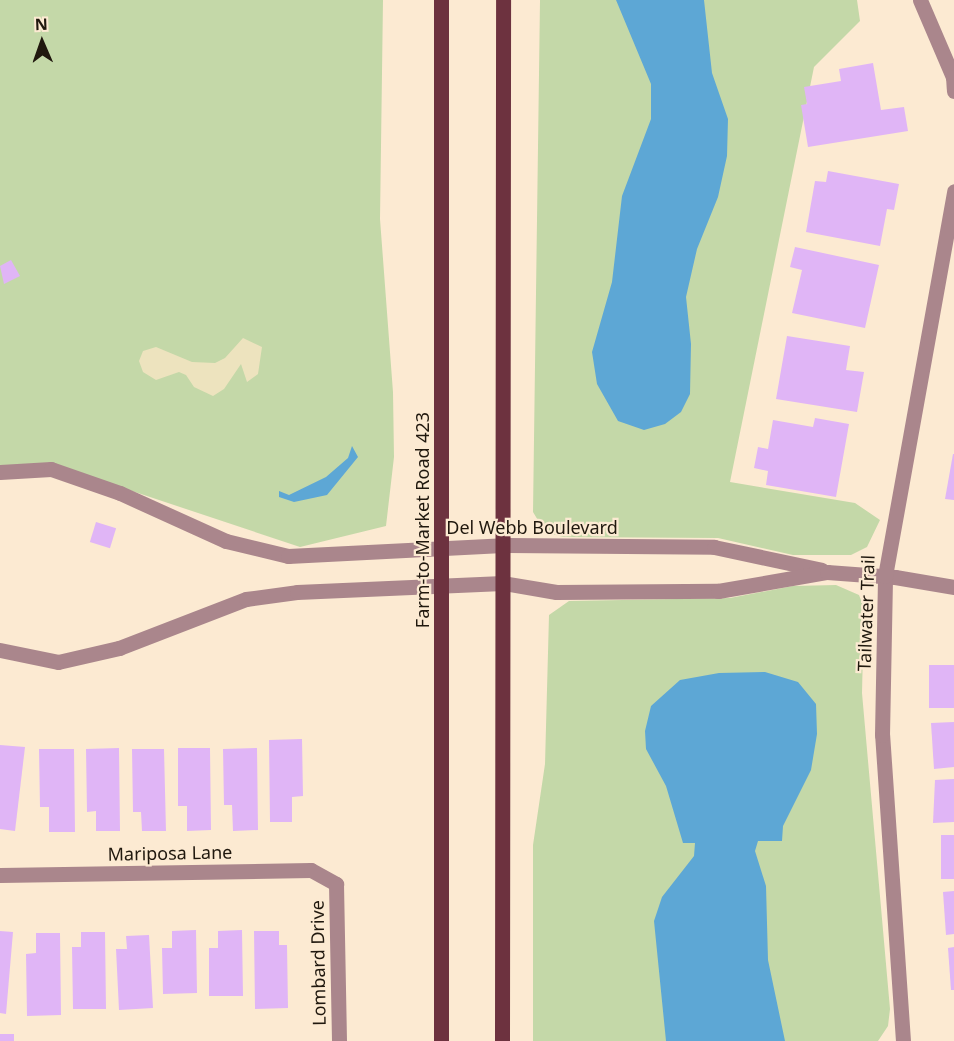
<!DOCTYPE html>
<style>
body{margin:0}
#map{position:relative;width:954px;height:1041px;overflow:hidden;background:#fcead2;font-family:"Noto Sans",sans-serif}
div>[style]{position:absolute}
.green>*{inset:0;background:#c4d8a8}
.sand>*{inset:0;background:#ede3be}
.water>*{inset:0;background:#5da7d5}
.building>*{inset:0;background:#e0b5f6;transform-origin:0 0}
.minor>*{height:15px;margin:-7.5px;padding:0 7.5px;transform-origin:7.5px;border-radius:7.5px;background:#aa868c}
.tertiary>*{height:15px;margin:-7.5px;padding:0 7.5px;transform-origin:7.5px;border-radius:7.5px;background:#aa868c}
.primary>*{height:15px;margin:-7.5px;padding:0 7.5px;transform-origin:7.5px;border-radius:7.5px;background:#6d323f}
span{translate:-50% -50%;white-space:nowrap;text-align:center;line-height:1.15;-webkit-text-stroke:4.5px #fcead2;paint-order:stroke}
.street-label{font-size:18px;color:#20180e}
.north{position:absolute;left:12px;top:12px;width:60px;height:60px;-webkit-text-stroke:4px #fcead2;paint-order:stroke;rotate:358deg;font-size:16px;font-weight:700;line-height:24px;text-align:center;color:#20180e}
.north::after{content:'';display:block;margin:auto;width:21px;height:27px;background:#20180e;clip-path:polygon(50% 0,100% 100%,50% 72%,0 100%)}
</style>
<div id="map">
<div class="green">
<div style="clip-path:polygon(0 0,383px 0,380px 219px,393px 392px,394px 457px,386px 526px,300px 547px,126px 489px,0 466px)"></div>
<div style="clip-path:polygon(540px 0,857px 0,860px 21px,814px 67px,730px 482px,855px 503px,880px 520px,867px 547px,851px 555px,793px 555px,718px 538px,563px 537px,545px 532px,533px 512px)"></div>
<div style="clip-path:polygon(836px 585px,859px 595px,864px 608px,862px 693px,890px 1009px,888px 1026px,878px 1041px,533px 1041px,533px 845px,545px 764px,549px 615px,569px 601px,730px 598px,793px 586px)"></div>
</div>
<div class="sand">
<div style="clip-path:polygon(243px 338px,262px 347px,258px 374px,247px 382px,241px 364px,224px 389px,213px 396px,194px 387px,186px 375px,179px 372px,156px 380px,143px 372px,139px 361px,143px 351px,156px 347px,192px 362px,215px 363px,225px 358px)"></div>
</div>
<div class="water">
<div style="clip-path:polygon(616px 0,704px 0,712px 73px,728px 119px,727px 156px,718px 197px,697px 249px,686px 297px,691px 344px,690px 394px,681px 412px,665px 424px,644px 430px,618px 421px,597px 384px,592px 352px,612px 282px,622px 196px,651px 119px,651px 84px)"></div>
<div style="clip-path:polygon(352px 446px,358px 457px,327px 495px,294px 502px,279px 497px,279px 491px,289px 495px,326px 477px,348px 458px)"></div>
<div style="clip-path:polygon(765px 672px,798px 682px,816px 704px,817px 734px,811px 770px,783px 826px,782px 841px,758px 841px,755px 851px,766px 886px,768px 960px,785px 1041px,666px 1041px,654px 921px,662px 897px,694px 856px,695px 843px,683px 843px,666px 786px,646px 749px,645px 731px,651px 706px,680px 680px,719px 673px)"></div>
</div>
<div class="building">
<div style="clip-path:polygon(873px 63px,881px 110px,904px 107px,908px 131px,808px 147px,801px 105px,807px 104px,804px 87px,841px 81px,839px 69px)"></div>
<div style="clip-path:polygon(828px 171px,899px 184px,894px 210px,887px 209px,880px 246px,806px 232px,815px 181px,826px 182px)"></div>
<div style="clip-path:polygon(795px 247px,879px 265px,865px 328px,792px 313px,802px 270px,790px 267px)"></div>
<div style="clip-path:polygon(11px 260px,20px 276px,4px 284px,0 266px)"></div>
<div style="clip-path:polygon(787px 336px,850px 346px,846px 370px,864px 372px,857px 412px,776px 399px)"></div>
<div style="clip-path:polygon(815px 418px,849px 424px,836px 497px,766px 485px,768px 471px,754px 468px,758px 447px,768px 449px,773px 420px,813px 427px)"></div>
<div style="clip-path:polygon(953px 454px,954px 454px,954px 500px,945px 499px)"></div>
<div style="left:96px;top:522px;width:21px;height:21px;rotate:17deg"></div>
<div style="left:954px;top:665px;width:43px;height:25px;rotate:90deg"></div>
<div style="clip-path:polygon(954px 722px,954px 767px,934px 769px,931px 723px)"></div>
<div style="clip-path:polygon(302px 739px,303px 796px,292px 797px,292px 822px,270px 822px,269px 740px)"></div>
<div style="clip-path:polygon(0 745px,25px 747px,15px 831px,0 829px)"></div>
<div style="clip-path:polygon(119px 748px,120px 831px,96px 831px,96px 811px,87px 812px,86px 749px)"></div>
<div style="clip-path:polygon(178px 748px,210px 748px,211px 830px,187px 831px,187px 806px,178px 806px)"></div>
<div style="clip-path:polygon(257px 748px,258px 830px,233px 831px,232px 805px,224px 805px,223px 749px)"></div>
<div style="clip-path:polygon(39px 749px,74px 749px,75px 832px,49px 832px,49px 807px,40px 807px)"></div>
<div style="clip-path:polygon(132px 749px,164px 749px,166px 831px,142px 831px,141px 812px,133px 812px)"></div>
<div style="clip-path:polygon(954px 779px,954px 822px,933px 823px,935px 780px)"></div>
<div style="left:954px;top:835px;width:44px;height:13px;rotate:90deg"></div>
<div style="clip-path:polygon(954px 891px,954px 934px,946px 935px,943px 892px)"></div>
<div style="clip-path:polygon(196px 930px,197px 993px,163px 994px,162px 948px,172px 948px,172px 931px)"></div>
<div style="clip-path:polygon(242px 930px,243px 996px,209px 996px,209px 948px,218px 948px,218px 931px)"></div>
<div style="clip-path:polygon(0 931px,13px 932px,6px 1014px,0 1013px)"></div>
<div style="clip-path:polygon(254px 931px,279px 931px,279px 945px,287px 945px,288px 1008px,255px 1009px)"></div>
<div style="clip-path:polygon(81px 932px,105px 932px,106px 1009px,73px 1009px,72px 947px,81px 947px)"></div>
<div style="clip-path:polygon(36px 933px,60px 933px,61px 1015px,27px 1016px,26px 954px,36px 953px)"></div>
<div style="clip-path:polygon(149px 935px,153px 1008px,119px 1010px,116px 949px,127px 949px,126px 936px)"></div>
<div style="clip-path:polygon(954px 947px,954px 990px,951px 990px,948px 948px)"></div>
<div style="left:0;top:1034px;width:14px;height:7px"></div>
</div>
<div class="minor">
<div style="left:920px;top:0;width:84px;rotate:66.8deg"></div>
<div style="left:953px;top:77px;width:14px;rotate:86deg"></div>
<div style="left:503px;top:545px;width:211px;rotate:0.5deg"></div>
<div style="left:714px;top:547px;width:110px;rotate:12deg"></div>
<div style="left:503px;top:583px;width:54px;rotate:9.6deg"></div>
<div style="left:556px;top:592px;width:162px;rotate:-0.4deg"></div>
<div style="left:718px;top:591px;width:111px;rotate:-9.9deg"></div>
<div style="left:827px;top:572px;width:68px;rotate:4.2deg"></div>
<div style="left:895px;top:577px;width:60px;rotate:9.6deg"></div>
<div style="left:0;top:875px;width:311px;rotate:-0.9deg"></div>
<div style="left:311px;top:870px;width:29px;rotate:29deg"></div>
<div style="left:336px;top:884px;width:157px;rotate:88.9deg"></div>
<div style="left:903px;top:1041px;width:307px;rotate:-93.9deg"></div>
<div style="left:882px;top:735px;width:159px;rotate:-88.9deg"></div>
<div style="left:885px;top:576px;width:391px;rotate:-79.8deg"></div>
</div>
<div class="tertiary">
<div style="left:0;top:472px;width:51px;rotate:-3.4deg"></div>
<div style="left:51px;top:469px;width:73px;rotate:19.2deg"></div>
<div style="left:120px;top:493px;width:116px;rotate:24.4deg"></div>
<div style="left:226px;top:541px;width:64px;rotate:13.6deg"></div>
<div style="left:288px;top:556px;width:215px;rotate:-2.9deg"></div>
<div style="left:0;top:650px;width:59px;rotate:11.7deg"></div>
<div style="left:58px;top:662px;width:63px;rotate:-12.9deg"></div>
<div style="left:119px;top:648px;width:136px;rotate:-21.1deg"></div>
<div style="left:246px;top:599px;width:51px;rotate:-7.8deg"></div>
<div style="left:297px;top:592px;width:206px;rotate:-2.5deg"></div>
</div>
<div class="primary">
<div style="left:441px;top:0;width:1041px;rotate:90deg"></div>
<div style="left:502px;top:1041px;width:1041px;rotate:-89.94deg"></div>
</div>
<div class="street-label">
<span style="left:422px;top:520px;rotate:-90deg">Farm-to-Market Road 423</span>
<span style="left:532px;top:527px">Del Webb Boulevard</span>
<span style="left:866px;top:613px;rotate:-88deg">Tailwater Trail</span>
<span style="left:170px;top:853px;rotate:-1deg">Mariposa Lane</span>
<span style="left:318px;top:963px;rotate:-91deg">Lombard Drive</span>
</div>
<div class="north">N</div>
</div>
